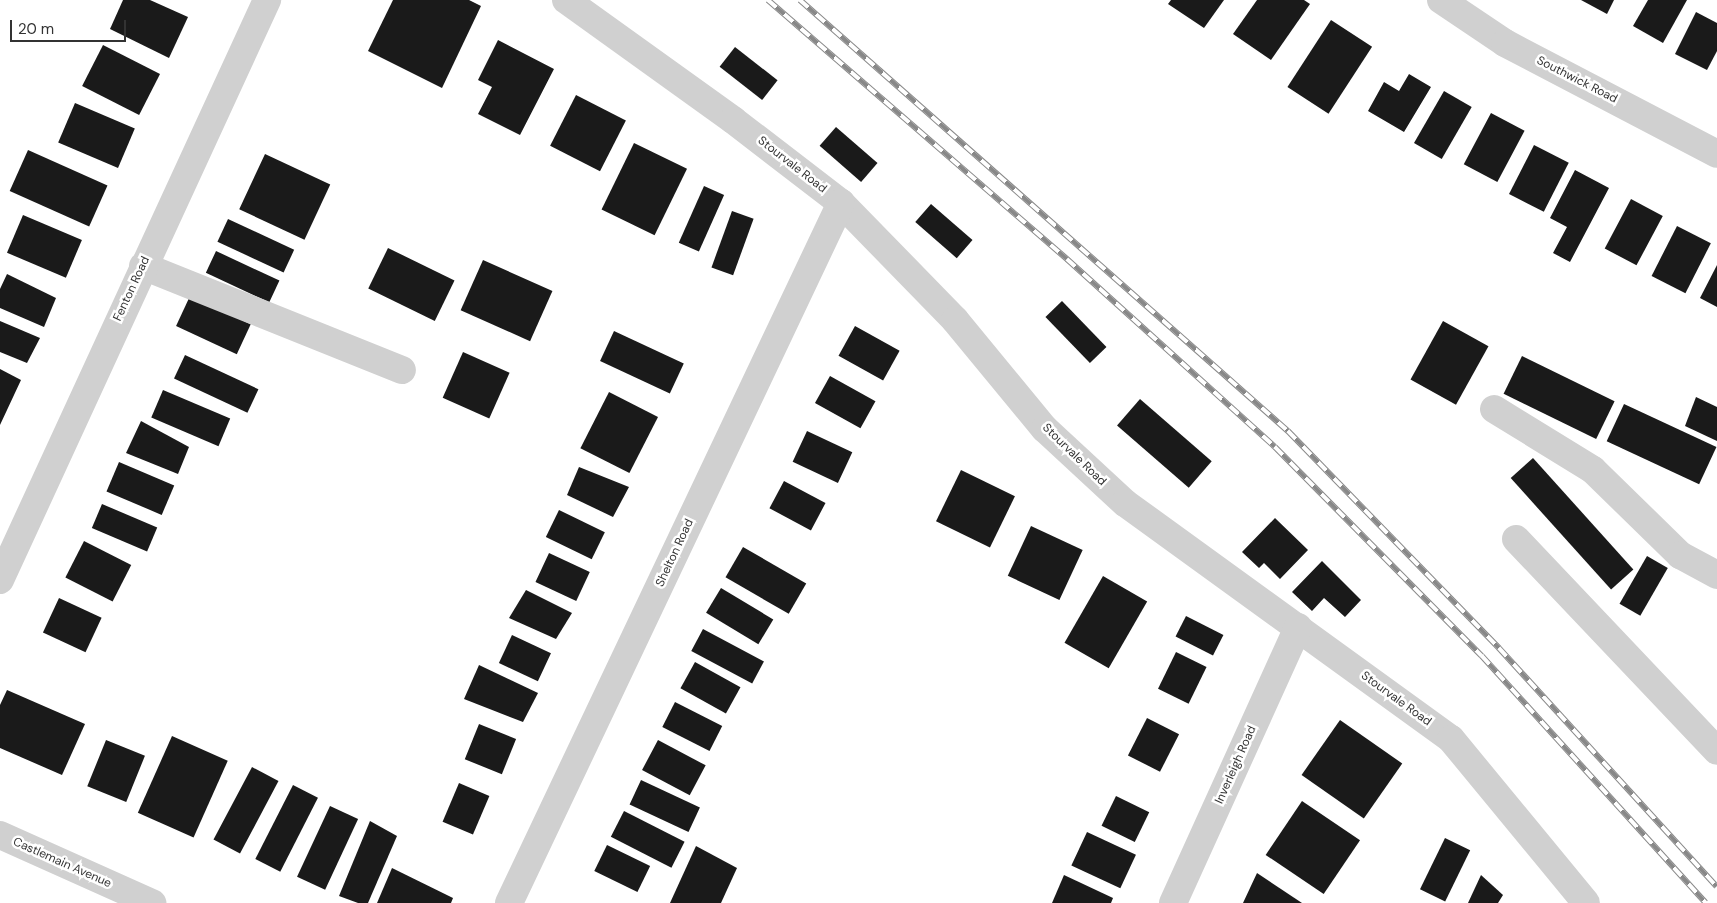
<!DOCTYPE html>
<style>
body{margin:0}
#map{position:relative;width:1717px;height:903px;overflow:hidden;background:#fff;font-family:"DM Sans",sans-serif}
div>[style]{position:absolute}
.building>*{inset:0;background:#1a1a1a;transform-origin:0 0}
.minor>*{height:28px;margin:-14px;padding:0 14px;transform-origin:14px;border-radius:14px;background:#d0d0d0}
.rail>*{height:5.5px;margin-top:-2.75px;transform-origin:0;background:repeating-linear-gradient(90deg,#fff 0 11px,#888 0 22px);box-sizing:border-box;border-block:1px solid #888}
span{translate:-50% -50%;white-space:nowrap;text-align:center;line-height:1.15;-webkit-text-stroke:5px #fff;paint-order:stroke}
.street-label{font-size:12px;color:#333}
.scale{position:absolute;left:10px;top:20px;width:116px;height:22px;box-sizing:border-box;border:2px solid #333;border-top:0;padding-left:6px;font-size:15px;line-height:18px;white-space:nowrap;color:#333;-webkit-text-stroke:4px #fff;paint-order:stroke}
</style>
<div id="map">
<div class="building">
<div style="clip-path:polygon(123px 0,150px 0,188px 17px,169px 58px,110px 29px)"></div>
<div style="clip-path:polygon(393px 0,469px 0,481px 6px,442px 88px,368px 51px)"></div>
<div style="clip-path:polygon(1171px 0,1224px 0,1204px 28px,1168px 4px)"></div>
<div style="clip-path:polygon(1257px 0,1304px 0,1310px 4px,1271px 60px,1233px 34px)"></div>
<div style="clip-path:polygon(1581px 0,1614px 0,1607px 14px)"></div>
<div style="clip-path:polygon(1648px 0,1687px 0,1663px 43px,1633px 26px)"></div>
<div style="clip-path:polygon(1696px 12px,1717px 23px,1717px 51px,1707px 70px,1675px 54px)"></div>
<div style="left:1331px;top:20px;width:49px;height:80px;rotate:33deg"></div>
<div style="clip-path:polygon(498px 40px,554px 69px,520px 135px,478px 114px,492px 87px,478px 80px)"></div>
<div style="left:103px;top:45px;width:64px;height:46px;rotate:27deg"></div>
<div style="left:735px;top:47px;width:54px;height:25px;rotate:38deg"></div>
<div style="clip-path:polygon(1409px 74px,1431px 87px,1404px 132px,1368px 111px,1384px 82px,1399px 91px)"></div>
<div style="left:1444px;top:91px;width:32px;height:60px;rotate:30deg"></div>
<div style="left:576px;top:95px;width:56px;height:57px;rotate:27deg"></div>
<div style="left:75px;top:103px;width:65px;height:43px;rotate:23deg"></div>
<div style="left:1491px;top:113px;width:38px;height:58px;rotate:28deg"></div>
<div style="left:836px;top:127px;width:55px;height:25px;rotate:41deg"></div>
<div style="left:634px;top:143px;width:59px;height:74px;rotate:26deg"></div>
<div style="left:1534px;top:145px;width:39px;height:55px;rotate:27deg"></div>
<div style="left:28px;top:150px;width:87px;height:45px;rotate:24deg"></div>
<div style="left:265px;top:154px;width:72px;height:61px;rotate:25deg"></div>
<div style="clip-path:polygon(1575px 170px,1609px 188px,1570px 262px,1553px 253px,1567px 227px,1550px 218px)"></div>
<div style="left:704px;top:186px;width:22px;height:62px;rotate:24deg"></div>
<div style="left:1631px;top:199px;width:36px;height:56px;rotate:28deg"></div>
<div style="left:931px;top:204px;width:55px;height:24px;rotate:41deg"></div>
<div style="left:732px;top:211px;width:23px;height:60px;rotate:20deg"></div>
<div style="left:23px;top:215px;width:64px;height:41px;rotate:23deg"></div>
<div style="left:228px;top:219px;width:73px;height:25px;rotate:25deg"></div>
<div style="left:1677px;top:226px;width:38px;height:56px;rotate:27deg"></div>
<div style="left:388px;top:248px;width:74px;height:45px;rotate:26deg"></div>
<div style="left:216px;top:251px;width:70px;height:24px;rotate:25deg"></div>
<div style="left:483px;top:260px;width:76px;height:55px;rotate:24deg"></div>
<div style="clip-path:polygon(1717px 265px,1717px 307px,1700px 298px)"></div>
<div style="clip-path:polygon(7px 274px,56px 298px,44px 327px,0 308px,0 289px)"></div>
<div style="left:190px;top:296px;width:67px;height:33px;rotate:25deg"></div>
<div style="left:1062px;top:301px;width:64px;height:23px;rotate:46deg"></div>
<div style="clip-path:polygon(0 321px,40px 338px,27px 363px,0 352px)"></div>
<div style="left:1443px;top:321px;width:52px;height:67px;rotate:29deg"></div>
<div style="left:855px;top:326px;width:51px;height:34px;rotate:29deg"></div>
<div style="left:614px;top:331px;width:77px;height:33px;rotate:25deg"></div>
<div style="left:463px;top:352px;width:51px;height:50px;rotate:24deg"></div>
<div style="left:185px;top:355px;width:81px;height:26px;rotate:25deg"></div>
<div style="left:1522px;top:356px;width:103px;height:42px;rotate:26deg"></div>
<div style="clip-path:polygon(0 369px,21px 380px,0 425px)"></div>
<div style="left:830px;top:376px;width:52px;height:31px;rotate:29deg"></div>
<div style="left:163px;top:390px;width:73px;height:30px;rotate:23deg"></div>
<div style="left:609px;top:392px;width:55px;height:63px;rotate:27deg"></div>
<div style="clip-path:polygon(1696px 397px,1717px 407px,1717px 441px,1685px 426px)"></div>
<div style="left:1140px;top:399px;width:95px;height:35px;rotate:41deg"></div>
<div style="left:1624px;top:404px;width:102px;height:41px;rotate:25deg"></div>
<div style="clip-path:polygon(141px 421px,189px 447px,178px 474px,126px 453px)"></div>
<div style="left:807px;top:431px;width:50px;height:34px;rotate:25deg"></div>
<div style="left:1533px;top:458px;width:150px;height:30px;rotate:48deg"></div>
<div style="left:119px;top:462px;width:60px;height:32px;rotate:23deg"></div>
<div style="clip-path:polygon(579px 467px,629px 487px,613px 517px,567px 495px)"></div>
<div style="left:961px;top:470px;width:60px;height:57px;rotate:26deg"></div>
<div style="left:784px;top:481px;width:47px;height:31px;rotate:28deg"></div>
<div style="left:102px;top:504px;width:60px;height:26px;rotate:23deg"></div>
<div style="left:559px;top:510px;width:51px;height:30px;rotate:26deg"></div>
<div style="clip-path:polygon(1275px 518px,1308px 550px,1280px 579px,1264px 563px,1259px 568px,1242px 552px)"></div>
<div style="left:1031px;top:526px;width:57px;height:55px;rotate:25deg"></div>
<div style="left:84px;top:541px;width:53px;height:41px;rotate:27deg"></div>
<div style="left:743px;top:547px;width:73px;height:35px;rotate:30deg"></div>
<div style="left:549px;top:553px;width:45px;height:32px;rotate:25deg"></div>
<div style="left:1647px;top:556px;width:24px;height:55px;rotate:30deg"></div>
<div style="clip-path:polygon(1322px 561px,1361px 600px,1345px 617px,1324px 598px,1312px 611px,1292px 592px)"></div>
<div style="left:1103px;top:576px;width:51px;height:77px;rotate:30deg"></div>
<div style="left:721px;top:588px;width:61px;height:29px;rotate:31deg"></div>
<div style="clip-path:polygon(526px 590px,572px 613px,556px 639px,509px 618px)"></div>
<div style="left:59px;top:598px;width:47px;height:38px;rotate:25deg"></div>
<div style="left:1186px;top:616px;width:42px;height:23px;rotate:27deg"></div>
<div style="left:703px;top:629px;width:69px;height:25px;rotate:28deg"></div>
<div style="left:512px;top:635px;width:43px;height:31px;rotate:25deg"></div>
<div style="left:1176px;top:652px;width:34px;height:41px;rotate:26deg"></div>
<div style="left:695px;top:662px;width:52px;height:30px;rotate:29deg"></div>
<div style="clip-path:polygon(479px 665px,538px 693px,523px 722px,464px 699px)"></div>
<div style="clip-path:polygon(7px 690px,85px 724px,62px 775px,0 748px,0 705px)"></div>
<div style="left:675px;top:702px;width:53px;height:28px;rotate:27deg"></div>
<div style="left:1147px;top:718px;width:36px;height:42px;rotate:27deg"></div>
<div style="left:1340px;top:720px;width:76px;height:67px;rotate:35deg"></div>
<div style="left:479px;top:724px;width:40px;height:38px;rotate:22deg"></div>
<div style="left:172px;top:736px;width:61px;height:84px;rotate:24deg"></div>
<div style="left:106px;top:740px;width:42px;height:50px;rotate:22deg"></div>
<div style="left:658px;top:740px;width:54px;height:34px;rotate:28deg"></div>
<div style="left:252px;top:767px;width:30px;height:82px;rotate:28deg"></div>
<div style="left:641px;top:780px;width:65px;height:27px;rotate:25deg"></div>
<div style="left:459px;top:783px;width:33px;height:42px;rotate:23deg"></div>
<div style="left:293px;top:785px;width:28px;height:83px;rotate:27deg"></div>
<div style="left:1116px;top:796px;width:37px;height:33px;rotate:26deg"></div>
<div style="left:1302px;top:801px;width:70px;height:65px;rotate:34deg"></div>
<div style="left:330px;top:806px;width:31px;height:78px;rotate:25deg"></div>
<div style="left:624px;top:811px;width:68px;height:29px;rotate:27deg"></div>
<div style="clip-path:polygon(370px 821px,397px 836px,368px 903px,358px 903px,339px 896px)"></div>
<div style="left:1087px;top:832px;width:54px;height:37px;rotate:25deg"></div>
<div style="left:1445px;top:838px;width:28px;height:57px;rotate:26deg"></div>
<div style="left:607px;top:845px;width:48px;height:29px;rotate:26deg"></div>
<div style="clip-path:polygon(696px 846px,737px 868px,721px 903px,670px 903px)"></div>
<div style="clip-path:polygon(392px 868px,453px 898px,451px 903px,377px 903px)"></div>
<div style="clip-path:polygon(1257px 873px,1302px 903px,1243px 903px)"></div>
<div style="clip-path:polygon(1064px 875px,1113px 898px,1111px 903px,1052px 903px)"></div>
<div style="clip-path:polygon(1481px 875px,1503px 895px,1498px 903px,1468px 903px)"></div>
</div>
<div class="minor">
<div style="left:566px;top:0;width:206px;rotate:35.7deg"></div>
<div style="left:733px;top:120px;width:136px;rotate:37.5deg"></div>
<div style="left:841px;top:203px;width:163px;rotate:45.7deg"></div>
<div style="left:955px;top:320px;width:141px;rotate:50.5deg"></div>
<div style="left:1045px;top:429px;width:109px;rotate:42.8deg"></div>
<div style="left:1125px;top:503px;width:402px;rotate:35.9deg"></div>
<div style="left:1451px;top:739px;width:212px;rotate:50.5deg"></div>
<div style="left:1441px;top:0;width:77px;rotate:33.9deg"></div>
<div style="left:1505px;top:43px;width:239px;rotate:27.6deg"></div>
<div style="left:143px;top:266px;width:279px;rotate:21.9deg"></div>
<div style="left:1494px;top:409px;width:116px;rotate:31.6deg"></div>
<div style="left:1593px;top:470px;width:122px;rotate:44.3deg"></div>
<div style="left:1680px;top:555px;width:42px;rotate:28.4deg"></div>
<div style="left:1516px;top:539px;width:292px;rotate:46.5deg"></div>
<div style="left:0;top:580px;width:639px;rotate:-65.28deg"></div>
<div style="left:0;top:835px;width:167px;rotate:24.1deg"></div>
<div style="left:509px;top:903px;width:775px;rotate:-64.63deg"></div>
<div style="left:1173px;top:903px;width:303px;rotate:-65.6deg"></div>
</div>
<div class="rail">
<div style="left:768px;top:0;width:396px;rotate:40.9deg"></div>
<div style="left:1067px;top:259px;width:280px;rotate:42.1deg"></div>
<div style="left:1275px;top:447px;width:294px;rotate:45.3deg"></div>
<div style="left:1482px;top:656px;width:333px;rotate:47.8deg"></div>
<div style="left:800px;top:0;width:651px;rotate:41.45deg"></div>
<div style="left:1288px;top:431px;width:303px;rotate:45.8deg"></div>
<div style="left:1499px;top:648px;width:323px;rotate:47.6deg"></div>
</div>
<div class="street-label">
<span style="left:1577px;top:80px;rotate:27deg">Southwick Road</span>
<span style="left:792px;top:165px;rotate:38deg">Stourvale Road</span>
<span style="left:132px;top:289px;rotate:-65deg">Fenton Road</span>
<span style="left:1074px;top:455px;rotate:44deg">Stourvale Road</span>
<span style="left:675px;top:553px;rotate:-65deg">Shelton Road</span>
<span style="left:1396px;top:699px;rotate:36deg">Stourvale Road</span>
<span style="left:1236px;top:765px;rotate:-66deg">Inverleigh Road</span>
<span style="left:62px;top:863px;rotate:24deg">Castlemain Avenue</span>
</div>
<div class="scale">20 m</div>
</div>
